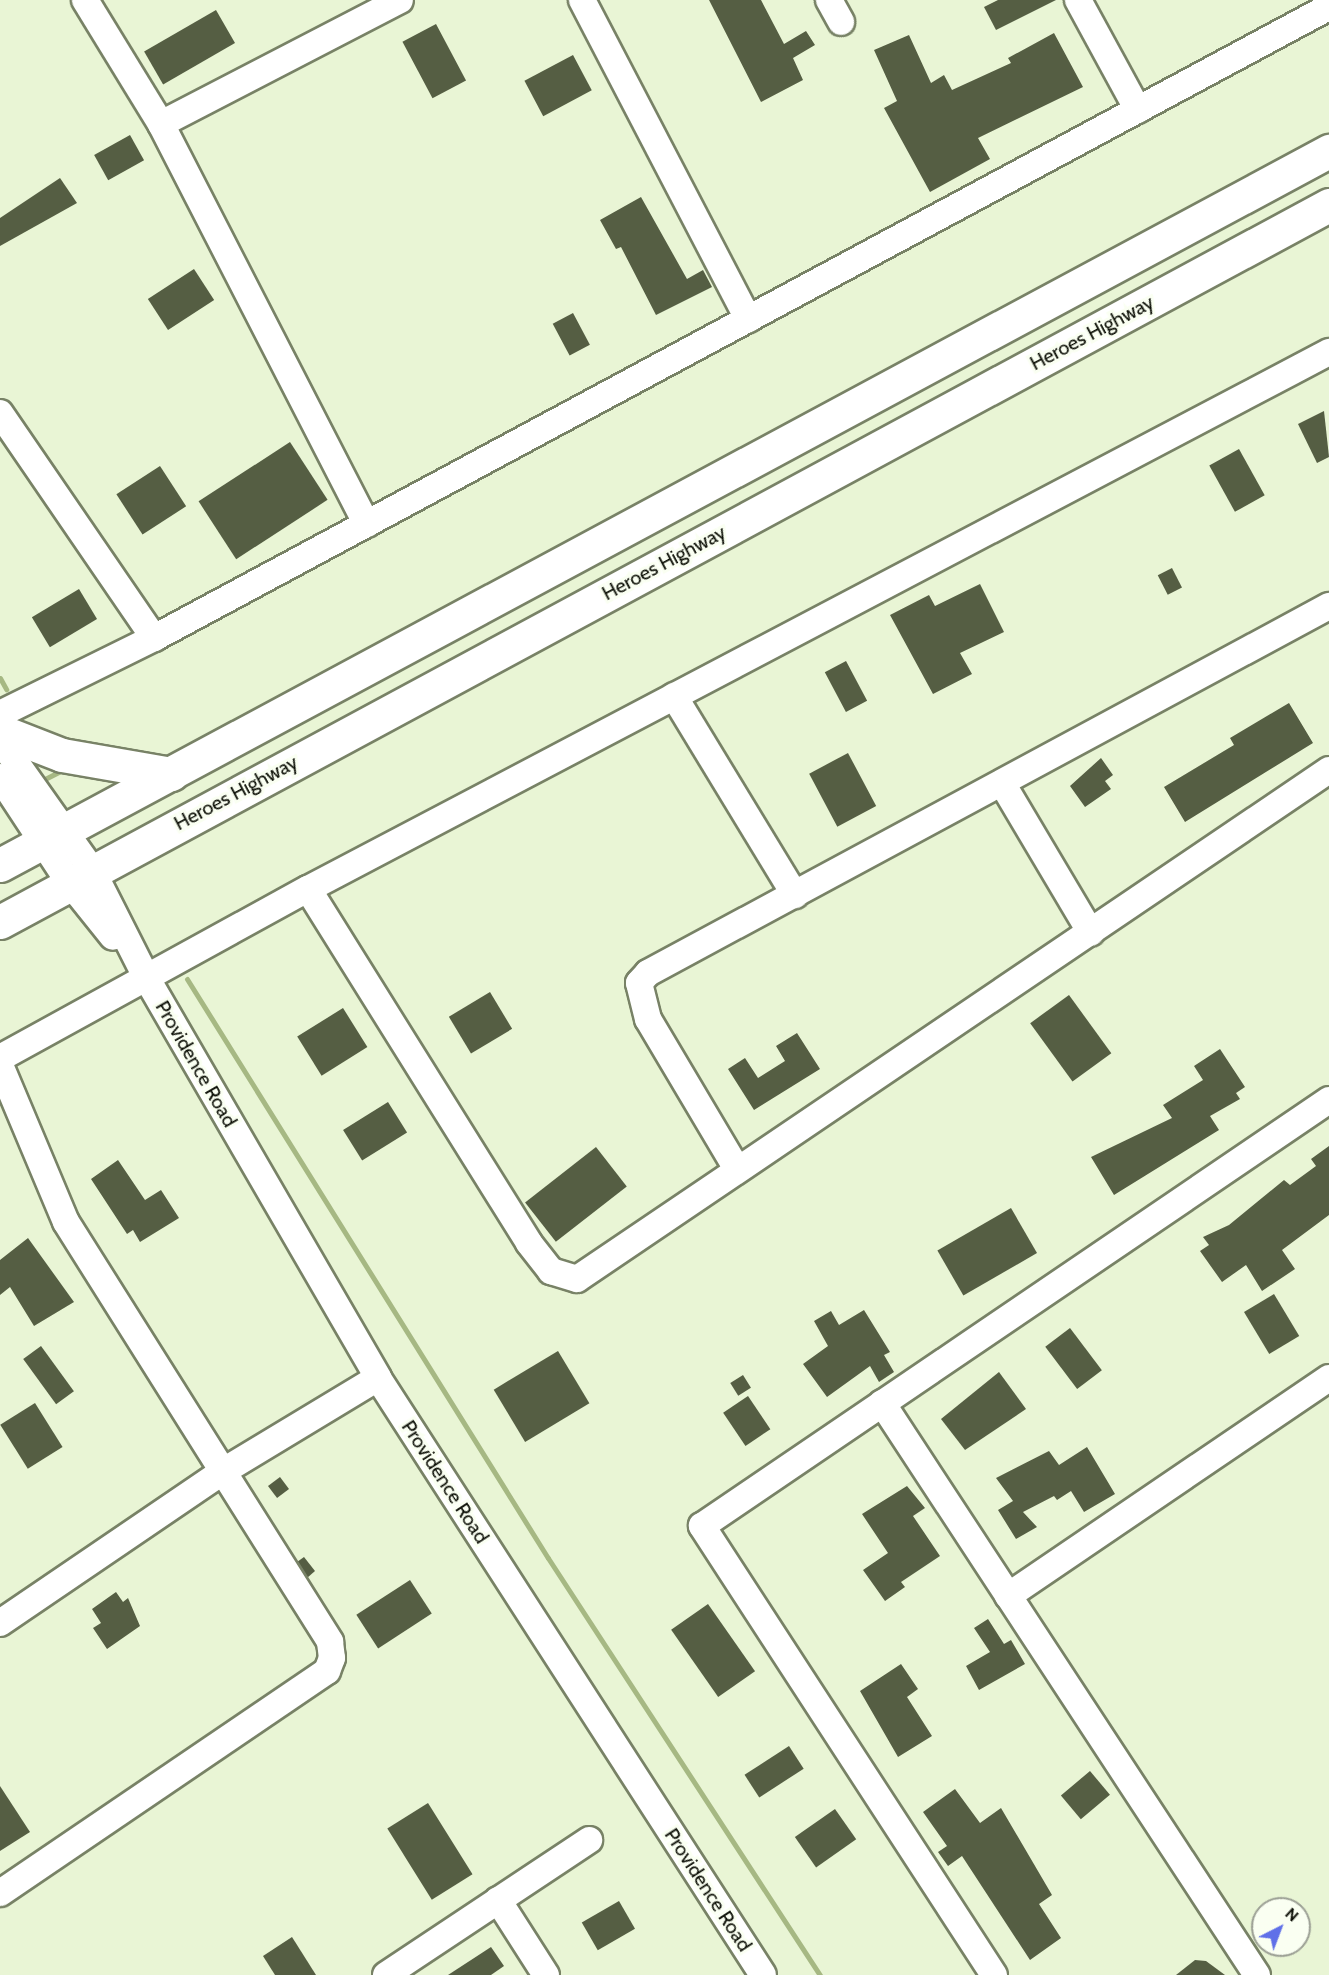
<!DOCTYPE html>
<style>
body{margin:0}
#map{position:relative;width:1329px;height:1975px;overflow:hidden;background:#e9f5d5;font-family:Cabin,sans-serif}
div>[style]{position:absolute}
.stream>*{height:5px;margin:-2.5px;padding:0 2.5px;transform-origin:2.5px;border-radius:2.5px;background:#a6b883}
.building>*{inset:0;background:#555e43;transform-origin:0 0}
.roads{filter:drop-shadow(2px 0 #788266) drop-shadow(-2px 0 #788266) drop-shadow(0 2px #788266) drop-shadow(0 -2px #788266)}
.minor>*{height:26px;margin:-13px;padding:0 13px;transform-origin:13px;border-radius:13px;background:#fff}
.major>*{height:33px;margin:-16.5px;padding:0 16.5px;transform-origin:16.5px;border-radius:16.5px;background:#fff}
span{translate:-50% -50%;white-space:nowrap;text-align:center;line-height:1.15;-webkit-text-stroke:6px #fafff2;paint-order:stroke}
.street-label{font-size:20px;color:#0c0f06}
.north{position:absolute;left:1251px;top:1897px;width:60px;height:60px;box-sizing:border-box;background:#fafff2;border:2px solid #9b9f94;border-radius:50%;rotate:42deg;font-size:16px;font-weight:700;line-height:24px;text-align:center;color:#0c0f06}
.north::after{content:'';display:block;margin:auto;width:21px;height:27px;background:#5f70e8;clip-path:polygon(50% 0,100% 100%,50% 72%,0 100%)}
</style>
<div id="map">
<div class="stream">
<div style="left:0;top:678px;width:13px;rotate:61deg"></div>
<div style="left:39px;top:782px;width:22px;rotate:-27deg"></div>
<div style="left:187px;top:979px;width:682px;rotate:58.06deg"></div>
<div style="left:548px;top:1558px;width:498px;rotate:56.9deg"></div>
</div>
<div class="building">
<div style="clip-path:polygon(709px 0,761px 0,784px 44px,806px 31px,815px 45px,793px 58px,803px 80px,761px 102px)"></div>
<div style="clip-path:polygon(998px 0,1056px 0,996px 30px,984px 7px)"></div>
<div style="left:216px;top:10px;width:38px;height:83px;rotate:60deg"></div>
<div style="left:436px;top:24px;width:64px;height:38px;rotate:62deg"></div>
<div style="clip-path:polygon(1054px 33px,1083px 87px,978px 138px,990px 159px,930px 192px,884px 108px,897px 101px,874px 50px,909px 35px,931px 83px,944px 75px,952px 90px,1011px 63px,1008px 58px)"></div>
<div style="left:573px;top:55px;width:40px;height:55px;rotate:62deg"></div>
<div style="left:130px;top:135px;width:29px;height:41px;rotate:61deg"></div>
<div style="clip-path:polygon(60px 178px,77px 203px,0 246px,0 218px)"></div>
<div style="clip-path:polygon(641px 197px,687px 279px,703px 270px,712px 287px,656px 315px,621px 247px,616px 249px,600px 220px)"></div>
<div style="left:194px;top:269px;width:37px;height:55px;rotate:57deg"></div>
<div style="left:573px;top:313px;width:36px;height:23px;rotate:62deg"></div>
<div style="clip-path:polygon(1324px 411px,1329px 457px,1317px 463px,1298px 424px)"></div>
<div style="left:290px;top:442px;width:69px;height:109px;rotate:57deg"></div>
<div style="left:1239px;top:449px;width:53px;height:34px;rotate:61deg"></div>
<div style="left:160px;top:466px;width:48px;height:52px;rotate:57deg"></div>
<div style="left:1172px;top:568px;width:22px;height:16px;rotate:63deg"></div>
<div style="clip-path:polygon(980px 584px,1004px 632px,960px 653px,972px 674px,933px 694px,890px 615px,929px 595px,935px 606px)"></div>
<div style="left:79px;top:589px;width:35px;height:55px;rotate:59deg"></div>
<div style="left:846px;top:661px;width:45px;height:24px;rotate:62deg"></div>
<div style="clip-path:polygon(1289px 703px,1313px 743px,1185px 822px,1164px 787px,1234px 745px,1230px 738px)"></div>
<div style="left:848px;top:753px;width:60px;height:44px;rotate:62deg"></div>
<div style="clip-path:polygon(1101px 758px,1113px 775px,1105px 781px,1111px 789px,1085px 807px,1070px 786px)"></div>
<div style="left:490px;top:992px;width:43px;height:48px;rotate:59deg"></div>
<div style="left:1069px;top:995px;width:72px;height:48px;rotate:54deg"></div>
<div style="left:343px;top:1008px;width:46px;height:54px;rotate:58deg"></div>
<div style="clip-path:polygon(797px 1033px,820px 1069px,754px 1110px,728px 1069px,745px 1058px,758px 1078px,785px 1061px,776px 1046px)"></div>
<div style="clip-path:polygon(1220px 1049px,1245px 1087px,1236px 1093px,1240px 1099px,1210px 1116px,1219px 1130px,1114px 1195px,1091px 1157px,1172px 1118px,1163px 1105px,1203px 1080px,1194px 1066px)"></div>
<div style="left:388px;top:1102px;width:36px;height:53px;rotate:58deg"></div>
<div style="clip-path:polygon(1329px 1146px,1329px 1215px,1282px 1250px,1295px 1269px,1262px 1291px,1246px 1265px,1222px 1282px,1200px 1251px,1209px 1245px,1203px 1237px,1229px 1225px,1284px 1180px,1290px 1185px,1316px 1166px,1311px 1159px)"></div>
<div style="left:596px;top:1147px;width:50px;height:90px;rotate:52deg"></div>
<div style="clip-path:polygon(118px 1160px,145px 1200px,161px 1190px,179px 1218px,140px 1242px,133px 1230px,127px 1234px,91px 1179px)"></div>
<div style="left:1011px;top:1208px;width:52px;height:85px;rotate:60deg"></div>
<div style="clip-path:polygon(28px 1238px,74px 1302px,34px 1326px,10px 1287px,0 1295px,0 1260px)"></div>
<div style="left:1274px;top:1294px;width:49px;height:35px;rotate:59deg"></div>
<div style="clip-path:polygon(864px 1310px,890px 1352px,884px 1355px,894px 1372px,879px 1382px,870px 1366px,827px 1397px,803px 1364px,828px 1346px,814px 1321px,831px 1311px,839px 1325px)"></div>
<div style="left:1070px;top:1328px;width:53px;height:31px;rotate:53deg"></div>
<div style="left:41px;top:1346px;width:56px;height:22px;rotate:54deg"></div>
<div style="left:558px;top:1351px;width:61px;height:75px;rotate:59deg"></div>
<div style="clip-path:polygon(999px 1372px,1026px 1409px,965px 1450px,941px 1419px)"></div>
<div style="left:743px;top:1375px;width:15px;height:15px;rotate:58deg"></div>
<div style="left:748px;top:1396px;width:40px;height:30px;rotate:56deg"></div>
<div style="left:35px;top:1403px;width:52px;height:41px;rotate:58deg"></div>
<div style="clip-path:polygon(1087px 1447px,1115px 1494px,1084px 1512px,1071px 1491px,1057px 1500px,1054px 1496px,1023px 1512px,1037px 1527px,1016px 1539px,998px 1510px,1013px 1501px,996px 1478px,1049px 1451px,1059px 1465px)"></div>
<div style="left:280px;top:1477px;width:15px;height:15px;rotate:53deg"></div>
<div style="clip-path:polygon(907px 1486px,925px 1508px,913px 1516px,940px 1556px,901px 1582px,905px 1587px,885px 1601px,863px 1570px,888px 1553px,862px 1514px)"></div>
<div style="clip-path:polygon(304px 1557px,315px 1571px,307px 1578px,297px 1562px)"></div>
<div style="left:410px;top:1580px;width:40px;height:64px;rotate:57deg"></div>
<div style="clip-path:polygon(116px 1592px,123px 1602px,128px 1598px,140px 1626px,107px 1649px,93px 1628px,101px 1623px,92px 1609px)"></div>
<div style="left:708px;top:1604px;width:82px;height:45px;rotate:55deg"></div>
<div style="clip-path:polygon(988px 1619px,1004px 1644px,1011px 1640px,1025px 1664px,979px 1690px,966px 1666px,990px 1652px,974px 1628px)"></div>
<div style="clip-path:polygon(901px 1664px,918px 1689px,907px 1697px,932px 1736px,898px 1757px,860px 1691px)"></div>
<div style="left:789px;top:1746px;width:27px;height:53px;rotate:57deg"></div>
<div style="left:1090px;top:1771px;width:31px;height:38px;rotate:50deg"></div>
<div style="clip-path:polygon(0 1786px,30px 1832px,0 1851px)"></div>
<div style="clip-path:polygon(955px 1789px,980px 1823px,1001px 1808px,1052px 1895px,1039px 1904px,1061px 1938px,1030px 1960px,962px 1856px,948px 1866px,938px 1852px,947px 1846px,923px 1812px)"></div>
<div style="left:428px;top:1803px;width:84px;height:48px;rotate:58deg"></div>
<div style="left:835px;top:1809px;width:37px;height:49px;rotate:55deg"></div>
<div style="left:619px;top:1901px;width:32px;height:43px;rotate:60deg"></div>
<div style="clip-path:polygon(292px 1937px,316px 1975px,275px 1975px,263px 1956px)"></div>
<div style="clip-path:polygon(491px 1947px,504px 1966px,491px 1975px,448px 1975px)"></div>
<div style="clip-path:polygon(1195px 1960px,1206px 1961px,1225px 1975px,1176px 1975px)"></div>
</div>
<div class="roads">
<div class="minor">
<div style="left:85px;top:0;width:145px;rotate:58.5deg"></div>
<div style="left:161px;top:124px;width:450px;rotate:62.8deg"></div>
<div style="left:582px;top:0;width:360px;rotate:62.5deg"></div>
<div style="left:829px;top:0;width:25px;rotate:61deg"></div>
<div style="left:1078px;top:0;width:125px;rotate:61.4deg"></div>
<div style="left:161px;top:124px;width:269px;rotate:-27.4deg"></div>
<div style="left:0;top:413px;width:273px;rotate:55.6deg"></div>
<div style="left:674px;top:696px;width:233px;rotate:58.7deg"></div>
<div style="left:0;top:714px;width:172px;rotate:-26.3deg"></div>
<div style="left:154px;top:638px;width:1334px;rotate:-28.24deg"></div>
<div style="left:0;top:740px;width:159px;rotate:54.7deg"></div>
<div style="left:92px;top:870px;width:120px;rotate:63.2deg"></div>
<div style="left:146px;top:977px;width:463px;rotate:59.9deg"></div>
<div style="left:378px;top:1378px;width:710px;rotate:57.18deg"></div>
<div style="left:0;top:777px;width:126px;rotate:56.7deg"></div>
<div style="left:69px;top:882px;width:70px;rotate:51.3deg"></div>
<div style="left:1002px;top:783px;width:174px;rotate:59.3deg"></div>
<div style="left:308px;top:889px;width:417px;rotate:58deg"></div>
<div style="left:529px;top:1243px;width:36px;rotate:52deg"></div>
<div style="left:551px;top:1271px;width:27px;rotate:17deg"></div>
<div style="left:577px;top:1279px;width:908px;rotate:-34.09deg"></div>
<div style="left:0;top:1058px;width:351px;rotate:-28.8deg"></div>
<div style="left:308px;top:889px;width:1154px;rotate:-27.74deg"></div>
<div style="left:0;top:1065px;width:170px;rotate:67.2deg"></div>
<div style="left:66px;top:1222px;width:496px;rotate:57.8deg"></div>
<div style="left:330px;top:1642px;width:16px;rotate:83deg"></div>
<div style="left:332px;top:1658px;width:14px;rotate:111deg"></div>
<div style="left:327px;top:1671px;width:395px;rotate:145.8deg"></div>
<div style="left:737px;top:1169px;width:174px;rotate:-120.7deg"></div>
<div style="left:648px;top:1019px;width:37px;rotate:-104deg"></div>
<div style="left:639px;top:983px;width:13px;rotate:-48deg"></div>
<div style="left:648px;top:973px;width:774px;rotate:-28.32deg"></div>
<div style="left:882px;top:1403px;width:684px;rotate:56.75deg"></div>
<div style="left:1008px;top:1596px;width:388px;rotate:-34.2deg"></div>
<div style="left:0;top:1623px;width:268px;rotate:-34.2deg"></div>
<div style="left:222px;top:1472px;width:182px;rotate:-31.1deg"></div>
<div style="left:498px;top:1900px;width:89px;rotate:57.4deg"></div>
<div style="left:386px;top:1975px;width:244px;rotate:-33.6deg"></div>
<div style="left:994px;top:1975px;width:536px;rotate:-123.04deg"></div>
<div style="left:702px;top:1526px;width:758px;rotate:-34.19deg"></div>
</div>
<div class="major">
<div style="left:0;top:731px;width:66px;rotate:21.2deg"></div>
<div style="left:62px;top:755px;width:111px;rotate:9.9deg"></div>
<div style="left:0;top:865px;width:1509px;rotate:-28.25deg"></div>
<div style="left:0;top:922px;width:1510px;rotate:-28.35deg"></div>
</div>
</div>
<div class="street-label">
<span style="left:1092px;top:333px;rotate:-28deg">Heroes Highway</span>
<span style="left:664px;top:563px;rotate:-28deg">Heroes Highway</span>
<span style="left:236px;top:793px;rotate:-28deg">Heroes Highway</span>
<span style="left:196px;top:1064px;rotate:60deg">Providence Road</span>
<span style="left:445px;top:1482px;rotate:57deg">Providence Road</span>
<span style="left:708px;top:1890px;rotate:57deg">Providence Road</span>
</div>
<div class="north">N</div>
</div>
